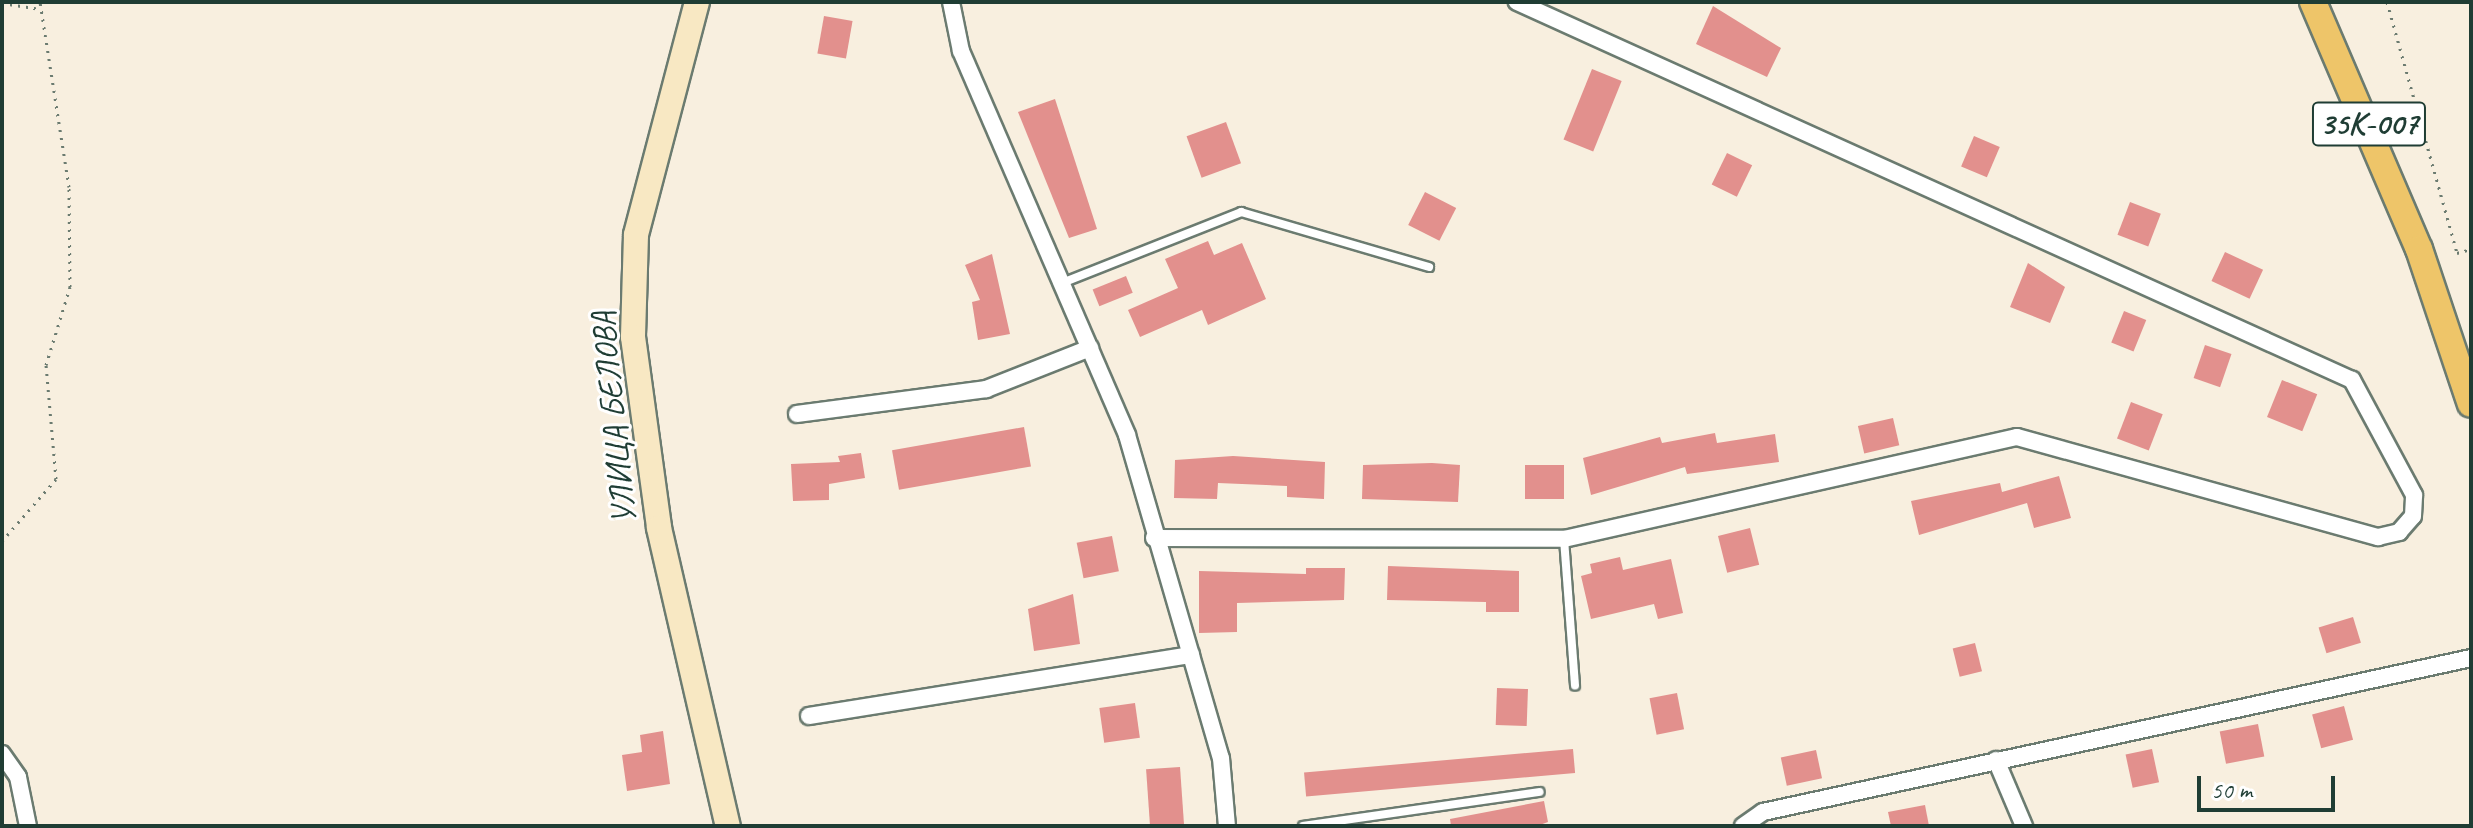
<!DOCTYPE html>
<meta charset="utf-8">
<style>
body{margin:0}
#map{position:relative;width:2473px;height:828px;overflow:hidden;background:#f8efdf;font-family:Caveat,sans-serif}
div>[style]{position:absolute}
.building>*{inset:0;background:#e2908d;transform-origin:0 0}
.path>*{height:3px;margin-top:-1.5px;transform-origin:0;background:repeating-linear-gradient(90deg,#6b7b70 0 2px,transparent 0 8px)}
.roads{filter:drop-shadow(2px 0 #6b7b70) drop-shadow(-2px 0 #6b7b70) drop-shadow(0 2px #6b7b70) drop-shadow(0 -2px #6b7b70)}
.service>*{height:8px;margin:-4px;padding:0 4px;transform-origin:4px;border-radius:4px;background:#fff}
.minor>*{height:16px;margin:-8px;padding:0 8px;transform-origin:8px;border-radius:8px;background:#fff}
.secondary>*{height:24px;margin:-12px;padding:0 12px;transform-origin:12px;border-radius:12px;background:#f8e8c3}
.primary>*{height:26px;margin:-13px;padding:0 13px;transform-origin:13px;border-radius:13px;background:#eec569}
span{translate:-50% -50%;white-space:nowrap;text-align:center;line-height:1.15;-webkit-text-stroke:6px #fff;paint-order:stroke}
.shield-label span{padding:2px 6px;background:#fff;border:2px solid;border-radius:6px;-webkit-text-stroke-width:0}
.shield-label{font-size:32px;color:#1f3d34;font-weight:700}
.street-label{font-size:34px;color:#1f3d34}
.frame{position:absolute;inset:0;border:4px solid #1f3d34;pointer-events:none}
.scale{position:absolute;left:2197px;top:776px;width:138px;height:36px;box-sizing:border-box;border:4px solid #1f3d34;border-top:0;padding-left:10px;font-size:24px;line-height:28px;white-space:nowrap;color:#1f3d34;-webkit-text-stroke:6px #fff;paint-order:stroke}
</style>
<div id="map">
<div class="building">
<div style="clip-path:polygon(1713px 6px,1781px 48px,1767px 77px,1696px 44px)"></div>
<div style="left:824px;top:16px;width:29px;height:38px;rotate:10deg"></div>
<div style="left:1592px;top:69px;width:32px;height:76px;rotate:22deg"></div>
<div style="clip-path:polygon(1055px 99px,1097px 229px,1069px 238px,1018px 112px)"></div>
<div style="left:1226px;top:122px;width:44px;height:42px;rotate:70deg"></div>
<div style="left:1974px;top:136px;width:28px;height:33px;rotate:23deg"></div>
<div style="left:1727px;top:153px;width:28px;height:35px;rotate:26deg"></div>
<div style="left:1425px;top:192px;width:35px;height:37px;rotate:27deg"></div>
<div style="left:2130px;top:202px;width:33px;height:35px;rotate:21deg"></div>
<div style="clip-path:polygon(1208px 241px,1214px 255px,1242px 243px,1266px 299px,1208px 325px,1202px 310px,1140px 337px,1128px 310px,1178px 288px,1165px 259px)"></div>
<div style="left:2225px;top:252px;width:42px;height:32px;rotate:25deg"></div>
<div style="clip-path:polygon(992px 254px,1010px 334px,978px 340px,972px 302px,980px 300px,965px 265px)"></div>
<div style="clip-path:polygon(2028px 263px,2065px 287px,2050px 323px,2010px 307px)"></div>
<div style="left:1126px;top:276px;width:18px;height:36px;rotate:68deg"></div>
<div style="left:2124px;top:311px;width:24px;height:34px;rotate:22deg"></div>
<div style="left:2205px;top:345px;width:28px;height:35px;rotate:19deg"></div>
<div style="left:2282px;top:380px;width:38px;height:40px;rotate:22deg"></div>
<div style="left:2131px;top:402px;width:34px;height:39px;rotate:21deg"></div>
<div style="left:1893px;top:418px;width:28px;height:36px;rotate:77deg"></div>
<div style="left:1024px;top:427px;width:40px;height:134px;rotate:80deg"></div>
<div style="clip-path:polygon(1715px 433px,1717px 443px,1775px 434px,1779px 462px,1687px 474px,1685px 467px,1591px 495px,1583px 458px,1660px 437px,1662px 443px)"></div>
<div style="clip-path:polygon(861px 453px,865px 478px,829px 484px,829px 500px,793px 501px,791px 464px,840px 462px,838px 456px)"></div>
<div style="clip-path:polygon(1233px 456px,1325px 462px,1324px 499px,1287px 497px,1287px 486px,1218px 483px,1217px 499px,1174px 498px,1175px 460px)"></div>
<div style="clip-path:polygon(1432px 463px,1460px 465px,1458px 502px,1362px 499px,1363px 465px)"></div>
<div style="left:1564px;top:465px;width:34px;height:39px;rotate:90deg"></div>
<div style="clip-path:polygon(2059px 476px,2071px 518px,2034px 528px,2027px 503px,1919px 535px,1911px 501px,2000px 483px,2002px 492px)"></div>
<div style="left:1750px;top:528px;width:38px;height:33px;rotate:76deg"></div>
<div style="left:1112px;top:536px;width:36px;height:36px;rotate:79deg"></div>
<div style="clip-path:polygon(1620px 557px,1623px 570px,1671px 559px,1683px 613px,1658px 619px,1654px 604px,1591px 619px,1581px 576px,1592px 573px,1590px 564px)"></div>
<div style="clip-path:polygon(1388px 566px,1519px 571px,1519px 612px,1486px 612px,1486px 602px,1387px 600px)"></div>
<div style="clip-path:polygon(1306px 568px,1345px 568px,1344px 600px,1237px 603px,1237px 632px,1199px 633px,1199px 571px,1306px 574px)"></div>
<div style="clip-path:polygon(1073px 594px,1080px 644px,1034px 651px,1028px 609px)"></div>
<div style="left:2353px;top:617px;width:27px;height:36px;rotate:73deg"></div>
<div style="left:1975px;top:643px;width:29px;height:23px;rotate:76deg"></div>
<div style="left:1497px;top:688px;width:31px;height:37px;rotate:2deg"></div>
<div style="left:1677px;top:693px;width:37px;height:28px;rotate:79deg"></div>
<div style="left:1135px;top:703px;width:35px;height:36px;rotate:82deg"></div>
<div style="left:2344px;top:706px;width:35px;height:33px;rotate:75deg"></div>
<div style="left:2258px;top:724px;width:33px;height:39px;rotate:79deg"></div>
<div style="clip-path:polygon(663px 731px,670px 784px,627px 791px,622px 755px,642px 752px,640px 735px)"></div>
<div style="left:1573px;top:749px;width:24px;height:270px;rotate:85deg"></div>
<div style="left:2152px;top:749px;width:34px;height:27px;rotate:78deg"></div>
<div style="left:1816px;top:750px;width:29px;height:36px;rotate:78deg"></div>
<div style="left:1180px;top:767px;width:59px;height:34px;rotate:86deg"></div>
<div style="clip-path:polygon(1544px 801px,1548px 822px,1537px 826px,1451px 826px,1450px 819px)"></div>
<div style="clip-path:polygon(1925px 805px,1929px 826px,1891px 826px,1888px 812px)"></div>
</div>
<div class="path">
<div style="left:2387px;top:2px;width:261px;rotate:74.4deg"></div>
<div style="left:2457px;top:253px;width:15px;rotate:-16deg"></div>
<div style="left:2px;top:3px;width:39px;rotate:9deg"></div>
<div style="left:2px;top:541px;width:82px;rotate:-48.9deg"></div>
<div style="left:56px;top:479px;width:114px;rotate:-95deg"></div>
<div style="left:46px;top:365px;width:82px;rotate:-72.9deg"></div>
<div style="left:70px;top:287px;width:100px;rotate:-90.6deg"></div>
<div style="left:69px;top:187px;width:187px;rotate:-98.9deg"></div>
</div>
<div class="roads">
<div class="service">
<div style="left:1062px;top:283px;width:193px;rotate:-21.6deg"></div>
<div style="left:1241px;top:212px;width:196px;rotate:16.3deg"></div>
<div style="left:1564px;top:539px;width:147px;rotate:85.7deg"></div>
<div style="left:1303px;top:826px;width:239px;rotate:-8.2deg"></div>
</div>
<div class="minor">
<div style="left:951px;top:2px;width:50px;rotate:78.5deg"></div>
<div style="left:961px;top:51px;width:418px;rotate:66.6deg"></div>
<div style="left:1127px;top:435px;width:336px;rotate:73.8deg"></div>
<div style="left:1221px;top:758px;width:68px;rotate:85deg"></div>
<div style="left:797px;top:414px;width:191px;rotate:-7.5deg"></div>
<div style="left:986px;top:389px;width:112px;rotate:-21.5deg"></div>
<div style="left:1154px;top:538px;width:410px;rotate:0.1deg"></div>
<div style="left:1564px;top:539px;width:464px;rotate:-12.7deg"></div>
<div style="left:2017px;top:437px;width:375px;rotate:15.5deg"></div>
<div style="left:2378px;top:537px;width:22px;rotate:-13deg"></div>
<div style="left:2399px;top:532px;width:21px;rotate:-49deg"></div>
<div style="left:2413px;top:516px;width:21px;rotate:-87deg"></div>
<div style="left:2414px;top:495px;width:131px;rotate:-118.3deg"></div>
<div style="left:2352px;top:380px;width:917px;rotate:-155.64deg"></div>
<div style="left:809px;top:716px;width:387px;rotate:-9.1deg"></div>
<div style="left:2px;top:754px;width:28px;rotate:55deg"></div>
<div style="left:18px;top:777px;width:50px;rotate:78.5deg"></div>
<div style="left:1996px;top:760px;width:72px;rotate:67deg"></div>
<div style="left:1743px;top:826px;width:24px;rotate:-35deg"></div>
<div style="left:1763px;top:812px;width:725px;rotate:-12.27deg"></div>
</div>
<div class="secondary">
<div style="left:697px;top:2px;width:241px;rotate:104.7deg"></div>
<div style="left:636px;top:235px;width:102px;rotate:91.7deg"></div>
<div style="left:633px;top:337px;width:193px;rotate:82.2deg"></div>
<div style="left:659px;top:528px;width:306px;rotate:77deg"></div>
</div>
<div class="primary">
<div style="left:2313px;top:2px;width:269px;rotate:66.8deg"></div>
<div style="left:2419px;top:249px;width:163px;rotate:71.5deg"></div>
</div>
</div>
<div class="shield-label">
<span style="left:2369px;top:124px">35К-007</span>
</div>
<div class="street-label">
<span style="left:613px;top:418px;rotate:-96deg">УЛИЦА БЕЛОВА</span>
</div>
<div class="frame"></div>
<div class="scale">50 m</div>
</div>
